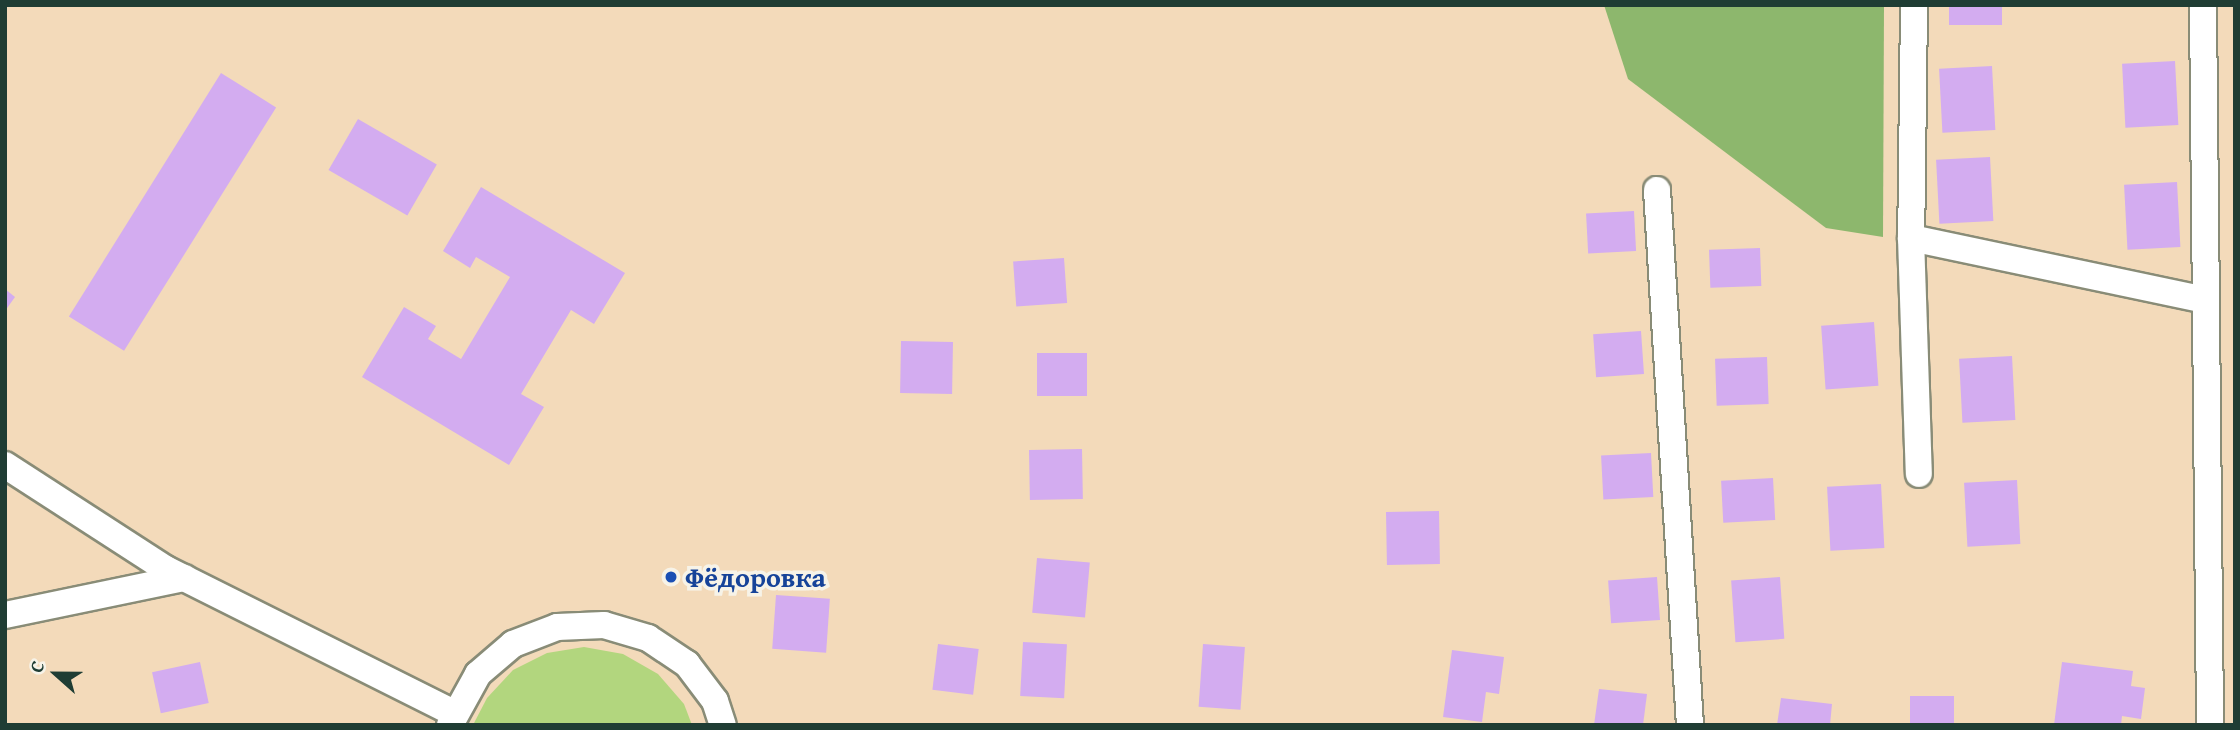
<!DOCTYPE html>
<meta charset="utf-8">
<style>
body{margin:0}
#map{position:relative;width:2240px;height:730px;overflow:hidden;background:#f3daba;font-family:"Gentium Book Plus",serif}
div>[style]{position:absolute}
.green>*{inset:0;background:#b2d67e}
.forest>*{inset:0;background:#8db76d}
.building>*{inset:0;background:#d3acf0;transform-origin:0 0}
.roads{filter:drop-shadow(2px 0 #898c77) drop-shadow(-2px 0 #898c77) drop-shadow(0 2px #898c77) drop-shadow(0 -2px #898c77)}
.minor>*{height:26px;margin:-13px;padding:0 13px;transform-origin:13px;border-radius:13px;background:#fff}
.dots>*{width:19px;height:19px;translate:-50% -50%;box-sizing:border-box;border:4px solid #f7f3e8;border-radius:50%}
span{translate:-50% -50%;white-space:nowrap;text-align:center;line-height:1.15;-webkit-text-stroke:7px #f7f3e8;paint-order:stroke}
.transit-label{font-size:28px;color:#164399;font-weight:700}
.left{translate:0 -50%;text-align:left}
.frame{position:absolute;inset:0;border:7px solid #1f3d34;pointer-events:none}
.north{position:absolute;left:21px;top:639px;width:70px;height:70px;-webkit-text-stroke:5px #f7f3e8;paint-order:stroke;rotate:291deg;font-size:19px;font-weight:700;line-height:28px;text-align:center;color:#1f3d34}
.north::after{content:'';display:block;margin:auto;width:24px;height:32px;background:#1f3d34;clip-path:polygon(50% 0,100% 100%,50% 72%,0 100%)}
</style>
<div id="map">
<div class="green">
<div style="clip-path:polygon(584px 647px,623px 654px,658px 674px,684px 704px,692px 725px,473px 725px,487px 698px,513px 670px,547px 653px)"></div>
</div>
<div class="forest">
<div style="clip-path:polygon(1604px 5px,1884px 5px,1883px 237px,1826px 228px,1628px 79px)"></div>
</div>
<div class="building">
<div style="left:1949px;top:5px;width:53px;height:20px"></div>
<div style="left:2175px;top:61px;width:64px;height:53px;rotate:87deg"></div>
<div style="left:1992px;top:66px;width:64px;height:53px;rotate:87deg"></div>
<div style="left:221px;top:73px;width:65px;height:287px;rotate:32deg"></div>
<div style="left:358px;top:119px;width:91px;height:59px;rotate:30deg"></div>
<div style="left:1990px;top:157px;width:64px;height:54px;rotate:87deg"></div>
<div style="left:2177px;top:182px;width:65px;height:53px;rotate:87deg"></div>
<div style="clip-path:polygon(481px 187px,625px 273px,594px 324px,571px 310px,521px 394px,544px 407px,509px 465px,362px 377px,404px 307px,436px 326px,428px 339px,461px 359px,510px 277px,476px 257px,470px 268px,443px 251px)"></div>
<div style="left:1634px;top:211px;width:40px;height:48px;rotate:87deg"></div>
<div style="left:1760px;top:248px;width:38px;height:51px;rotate:88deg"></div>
<div style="left:1064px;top:258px;width:45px;height:51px;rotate:86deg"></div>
<div style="clip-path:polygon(5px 289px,15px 297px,5px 311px)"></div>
<div style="left:1874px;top:322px;width:64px;height:53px;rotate:86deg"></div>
<div style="left:1641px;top:331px;width:43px;height:48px;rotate:86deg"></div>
<div style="left:901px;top:341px;width:52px;height:52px;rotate:1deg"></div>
<div style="left:1087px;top:353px;width:43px;height:50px;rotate:90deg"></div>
<div style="left:2012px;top:356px;width:64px;height:53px;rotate:87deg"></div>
<div style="left:1767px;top:357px;width:47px;height:52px;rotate:88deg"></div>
<div style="left:1082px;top:449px;width:50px;height:53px;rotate:89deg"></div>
<div style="left:1651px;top:453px;width:44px;height:50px;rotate:87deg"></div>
<div style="left:1773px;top:478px;width:42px;height:52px;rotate:87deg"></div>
<div style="left:2017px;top:480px;width:64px;height:53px;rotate:87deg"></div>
<div style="left:1881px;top:484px;width:64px;height:54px;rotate:87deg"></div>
<div style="left:1439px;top:511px;width:53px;height:53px;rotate:89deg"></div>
<div style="left:1037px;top:558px;width:53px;height:55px;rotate:5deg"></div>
<div style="left:1657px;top:577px;width:43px;height:49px;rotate:86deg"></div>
<div style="left:1780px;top:577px;width:62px;height:49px;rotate:86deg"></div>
<div style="left:776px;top:595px;width:54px;height:54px;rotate:4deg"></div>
<div style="left:1023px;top:642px;width:44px;height:54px;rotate:3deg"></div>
<div style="left:938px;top:644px;width:41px;height:46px;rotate:7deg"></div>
<div style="left:1203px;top:644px;width:42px;height:63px;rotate:4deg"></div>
<div style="clip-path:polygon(1452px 650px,1504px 657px,1499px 694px,1486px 692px,1482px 722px,1443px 717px)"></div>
<div style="left:200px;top:662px;width:42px;height:49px;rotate:78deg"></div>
<div style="clip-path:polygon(2062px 662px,2133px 671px,2131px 686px,2145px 688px,2141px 719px,2122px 716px,2121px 725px,2054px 725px)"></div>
<div style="clip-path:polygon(1599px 689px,1647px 694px,1643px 725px,1594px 725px)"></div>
<div style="left:1910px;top:696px;width:44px;height:29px"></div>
<div style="clip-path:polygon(1781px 698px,1832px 704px,1830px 725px,1777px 725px)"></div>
</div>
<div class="roads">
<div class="minor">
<div style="left:1914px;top:5px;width:233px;rotate:90.7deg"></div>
<div style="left:1911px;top:238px;width:300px;rotate:11.9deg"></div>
<div style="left:2203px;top:5px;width:720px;rotate:89.44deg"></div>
<div style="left:1657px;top:190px;width:536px;rotate:86.47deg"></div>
<div style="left:1911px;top:238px;width:236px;rotate:88.1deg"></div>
<div style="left:5px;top:465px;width:192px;rotate:32.9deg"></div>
<div style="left:166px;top:569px;width:321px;rotate:26.6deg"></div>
<div style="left:5px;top:615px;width:183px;rotate:-11.7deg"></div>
<div style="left:450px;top:725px;width:58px;rotate:-61.2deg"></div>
<div style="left:478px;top:674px;width:46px;rotate:-40.6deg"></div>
<div style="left:513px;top:644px;width:47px;rotate:-21.1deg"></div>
<div style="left:557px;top:627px;width:47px;rotate:-2.4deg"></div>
<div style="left:604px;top:625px;width:46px;rotate:16.5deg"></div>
<div style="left:648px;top:638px;width:47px;rotate:33.7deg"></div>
<div style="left:687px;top:664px;width:46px;rotate:52.9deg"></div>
<div style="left:715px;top:701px;width:25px;rotate:72deg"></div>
</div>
</div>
<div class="dots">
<div style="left:671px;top:577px;background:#1a4fb4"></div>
</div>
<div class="transit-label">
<span class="left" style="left:685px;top:577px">Фёдоровка</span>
</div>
<div class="frame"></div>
<div class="north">С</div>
</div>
